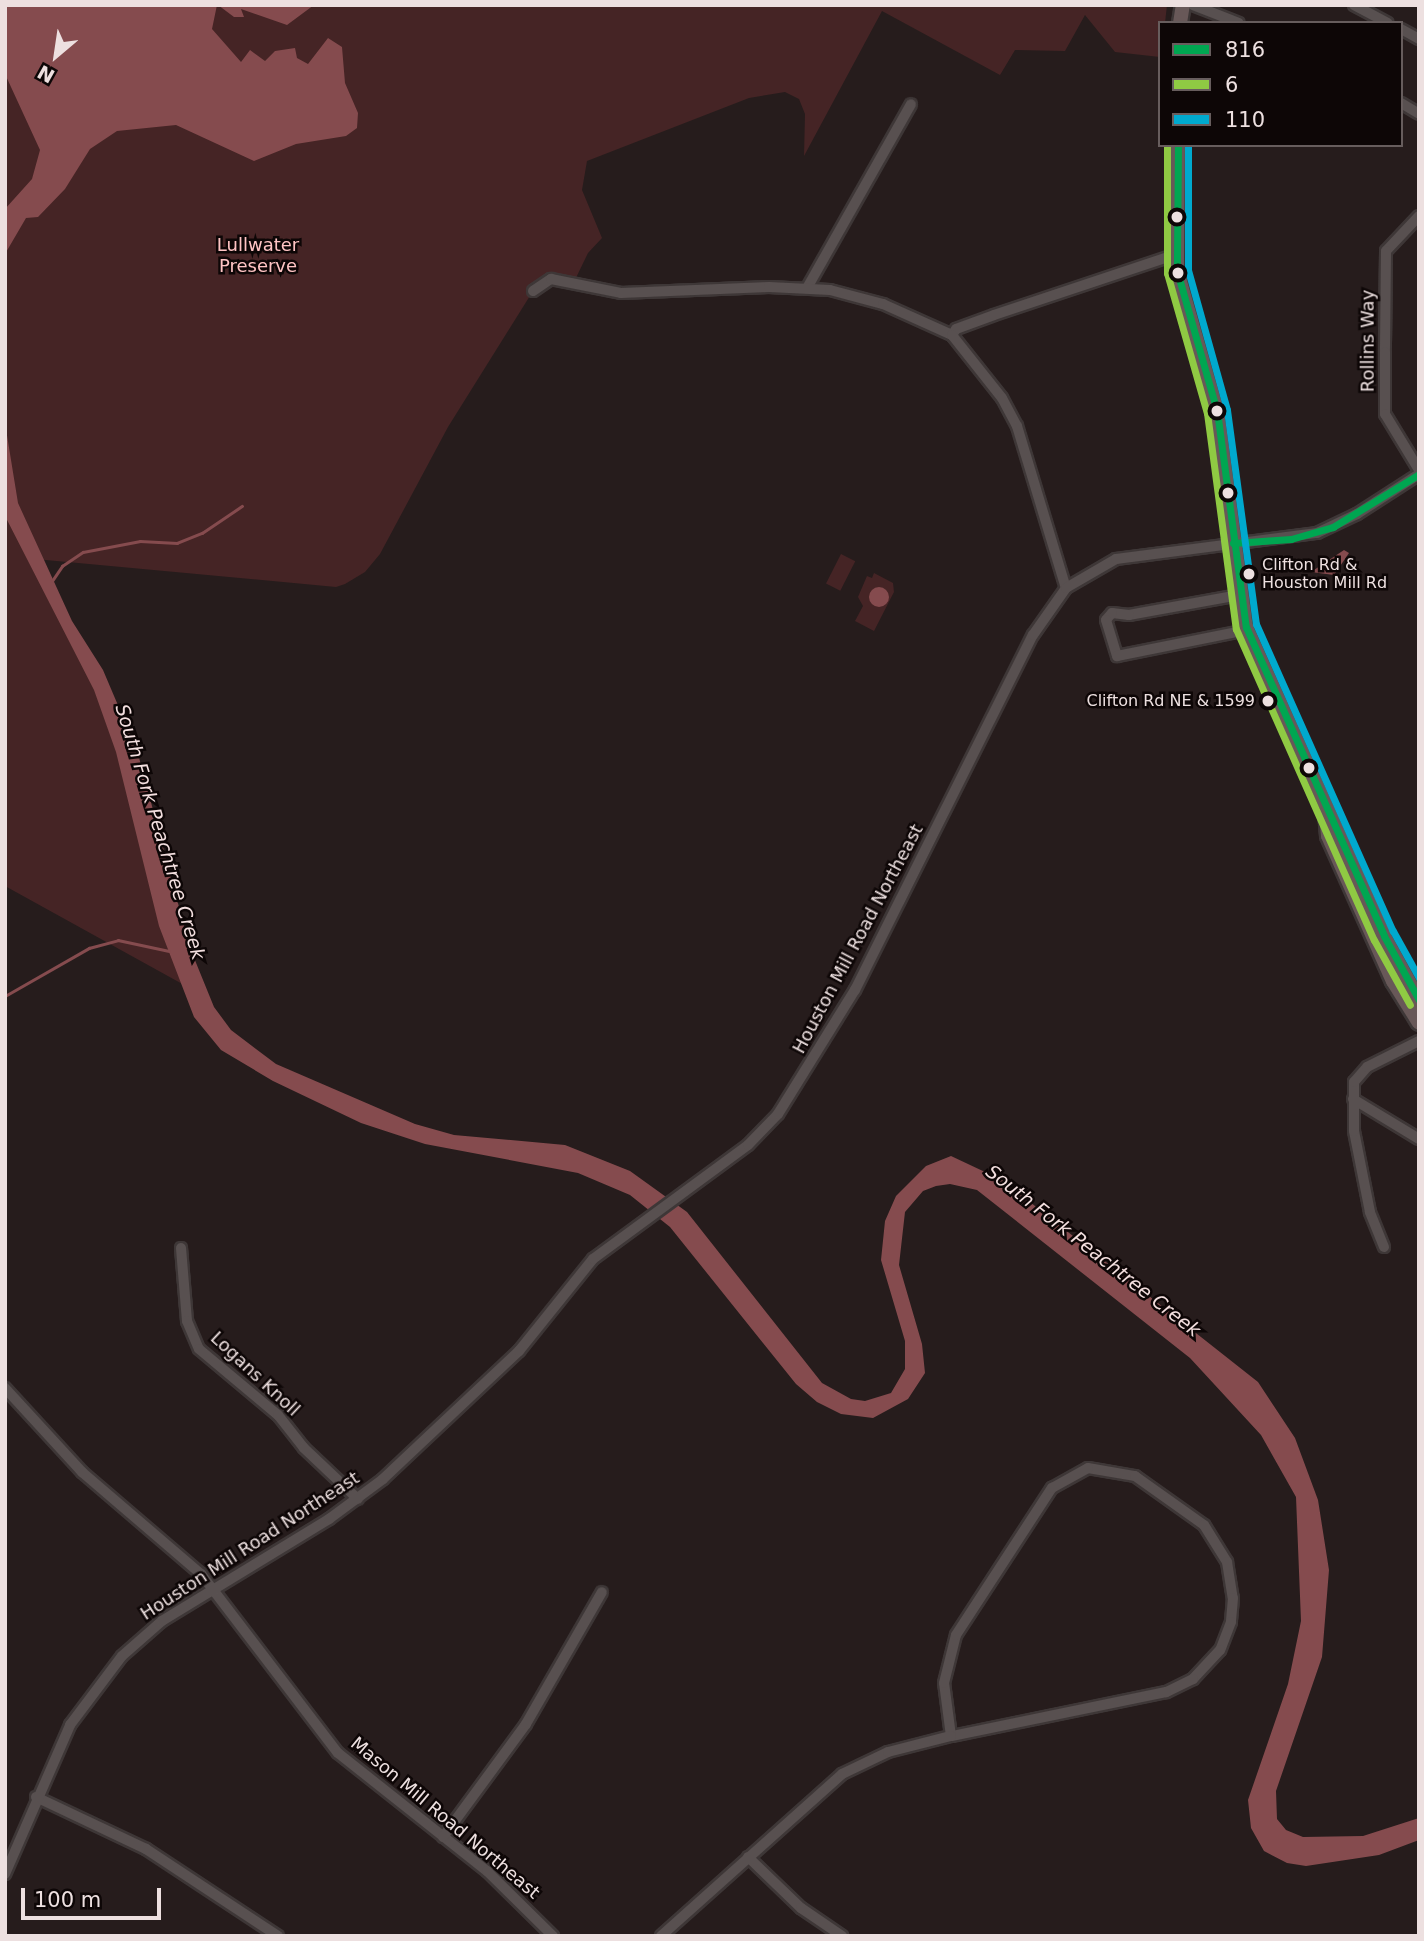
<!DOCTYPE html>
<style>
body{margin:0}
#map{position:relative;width:1424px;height:1941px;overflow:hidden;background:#261c1c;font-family:"DejaVu Sans",sans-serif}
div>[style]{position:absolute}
.green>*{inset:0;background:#452425;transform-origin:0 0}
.water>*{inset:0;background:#854b4e}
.round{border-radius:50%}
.stream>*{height:2.5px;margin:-1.25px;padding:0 1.25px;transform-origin:1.25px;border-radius:1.25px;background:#854b4e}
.roads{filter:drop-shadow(2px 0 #3e3737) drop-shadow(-2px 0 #3e3737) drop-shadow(0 2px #3e3737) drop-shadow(0 -2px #3e3737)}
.minor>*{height:10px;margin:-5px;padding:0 5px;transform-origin:5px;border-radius:5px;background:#585050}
.major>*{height:14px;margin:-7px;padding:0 7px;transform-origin:7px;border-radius:7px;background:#685858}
.bus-1>*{height:7px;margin:-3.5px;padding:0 3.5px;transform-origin:3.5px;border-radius:3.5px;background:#00a651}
.bus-2>*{height:7px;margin:-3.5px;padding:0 3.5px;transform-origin:3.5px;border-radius:3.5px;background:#8fca43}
.bus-3>*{height:7px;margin:-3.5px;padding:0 3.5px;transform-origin:3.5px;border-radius:3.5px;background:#00a9ce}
.dots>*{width:19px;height:19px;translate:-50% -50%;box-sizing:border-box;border:4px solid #0d0606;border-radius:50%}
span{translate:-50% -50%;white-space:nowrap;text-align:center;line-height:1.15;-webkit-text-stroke:5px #0d0606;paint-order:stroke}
.bus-label{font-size:16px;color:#ede0e0}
.left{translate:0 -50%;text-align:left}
.right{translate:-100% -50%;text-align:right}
.park-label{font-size:18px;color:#ffc4c4}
.street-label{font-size:18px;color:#ede0e0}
.water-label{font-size:19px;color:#f3dfdf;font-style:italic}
.frame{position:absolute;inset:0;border:7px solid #ede0e0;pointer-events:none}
.legend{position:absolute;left:1158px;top:21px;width:245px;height:126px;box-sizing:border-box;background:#0d0606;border:2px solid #675d5d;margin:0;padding:9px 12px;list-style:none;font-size:21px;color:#ede0e0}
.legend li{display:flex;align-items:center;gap:14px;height:35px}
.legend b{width:35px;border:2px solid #675d5d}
.north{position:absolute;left:21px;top:21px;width:70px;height:70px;-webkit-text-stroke:5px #0d0606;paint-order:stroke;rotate:209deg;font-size:19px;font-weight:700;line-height:28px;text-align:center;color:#ede0e0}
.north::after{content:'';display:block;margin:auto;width:24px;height:32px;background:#ede0e0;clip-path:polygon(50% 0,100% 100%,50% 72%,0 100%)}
.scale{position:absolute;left:21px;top:1888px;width:140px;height:32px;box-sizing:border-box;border:4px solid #ede0e0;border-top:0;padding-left:9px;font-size:21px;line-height:24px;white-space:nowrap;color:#ede0e0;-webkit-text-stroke:5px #0d0606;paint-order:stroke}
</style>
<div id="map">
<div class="green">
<div style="clip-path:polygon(5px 5px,1167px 5px,1165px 23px,1160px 23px,1160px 57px,1115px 52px,1085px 15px,1065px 51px,1015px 50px,1000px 75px,882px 11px,804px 156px,805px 114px,799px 99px,785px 92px,749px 98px,587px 161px,582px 190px,602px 238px,588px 253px,573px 284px,559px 279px,533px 291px,448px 427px,380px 554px,365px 572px,345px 584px,336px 587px,35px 559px,102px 693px,195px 991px,5px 886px)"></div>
<div style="left:841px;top:554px;width:16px;height:33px;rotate:27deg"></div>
<div style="clip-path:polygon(874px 573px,893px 583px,894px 592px,874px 631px,855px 621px,863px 606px,858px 597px,867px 576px,872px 578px)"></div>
</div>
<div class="water">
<div style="clip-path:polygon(5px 5px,217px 5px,212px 29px,241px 62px,250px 50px,265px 61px,275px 51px,295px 48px,297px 58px,308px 64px,328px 38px,342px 47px,345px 83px,358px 113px,357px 128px,346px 136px,296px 144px,254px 161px,176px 125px,117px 131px,90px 149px,65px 189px,38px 217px,26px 218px,5px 254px,5px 209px,32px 179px,40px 150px,5px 74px)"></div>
<div style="clip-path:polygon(218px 5px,314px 5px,287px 25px,241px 9px,244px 17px,234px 17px)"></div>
<div style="clip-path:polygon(5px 423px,18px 503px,72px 621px,103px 670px,137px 750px,190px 948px,214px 1007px,231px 1030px,276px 1064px,415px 1124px,454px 1135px,565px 1145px,630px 1171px,687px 1212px,822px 1383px,851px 1399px,865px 1401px,891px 1393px,905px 1369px,905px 1341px,881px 1260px,885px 1221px,896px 1196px,926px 1166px,951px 1156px,1002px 1180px,1258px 1382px,1295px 1438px,1318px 1500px,1329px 1570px,1322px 1657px,1276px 1791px,1277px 1819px,1286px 1830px,1303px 1837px,1363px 1836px,1419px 1818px,1419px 1840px,1379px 1855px,1306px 1866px,1287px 1863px,1264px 1851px,1251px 1828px,1248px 1800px,1288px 1684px,1301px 1621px,1296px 1497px,1261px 1435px,1190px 1358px,977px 1190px,950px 1184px,936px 1186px,923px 1191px,905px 1212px,899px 1265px,922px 1344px,925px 1373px,908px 1399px,873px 1418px,841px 1414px,817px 1402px,796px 1384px,670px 1227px,630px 1195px,578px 1173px,425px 1144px,361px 1123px,273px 1081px,221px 1050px,194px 1017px,159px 926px,116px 752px,94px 690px,5px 516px)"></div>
<div style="clip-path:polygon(1344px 550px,1349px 553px,1334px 575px,1311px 572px)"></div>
<div class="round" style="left:869px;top:587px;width:20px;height:20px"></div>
</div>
<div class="stream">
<div style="left:52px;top:581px;width:18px;rotate:-56deg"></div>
<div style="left:62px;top:566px;width:25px;rotate:-34deg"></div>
<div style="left:83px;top:552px;width:58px;rotate:-10.9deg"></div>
<div style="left:140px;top:541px;width:37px;rotate:3deg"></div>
<div style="left:177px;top:543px;width:27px;rotate:-22deg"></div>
<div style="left:202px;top:533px;width:48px;rotate:-34deg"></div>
<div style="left:5px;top:996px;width:97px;rotate:-29.7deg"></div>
<div style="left:89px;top:948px;width:30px;rotate:-15deg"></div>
<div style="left:118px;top:940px;width:52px;rotate:12.2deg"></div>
</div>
<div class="roads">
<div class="minor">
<div style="left:1193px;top:5px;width:49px;rotate:21.4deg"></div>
<div style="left:1354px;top:5px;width:38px;rotate:28deg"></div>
<div style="left:1401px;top:29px;width:21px;rotate:29deg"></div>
<div style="left:1401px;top:103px;width:21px;rotate:31deg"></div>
<div style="left:1419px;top:216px;width:48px;rotate:133.3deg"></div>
<div style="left:1386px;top:251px;width:101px;rotate:90.6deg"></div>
<div style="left:1385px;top:352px;width:62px;rotate:90deg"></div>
<div style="left:1385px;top:414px;width:66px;rotate:58.7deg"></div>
<div style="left:807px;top:288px;width:211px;rotate:-60.5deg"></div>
<div style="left:533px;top:291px;width:22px;rotate:-34deg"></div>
<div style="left:551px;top:279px;width:71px;rotate:11.3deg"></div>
<div style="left:621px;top:293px;width:148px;rotate:-2.3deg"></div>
<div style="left:769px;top:287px;width:61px;rotate:2.8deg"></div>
<div style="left:830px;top:290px;width:55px;rotate:14.8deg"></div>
<div style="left:883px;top:304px;width:76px;rotate:24.2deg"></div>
<div style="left:952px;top:335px;width:7px;rotate:-56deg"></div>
<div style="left:956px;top:329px;width:40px;rotate:-20.2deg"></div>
<div style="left:994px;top:315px;width:193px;rotate:-18.4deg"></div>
<div style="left:952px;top:335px;width:80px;rotate:51.6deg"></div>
<div style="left:1002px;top:398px;width:32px;rotate:62deg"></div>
<div style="left:1017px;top:426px;width:169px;rotate:73.2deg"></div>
<div style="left:1239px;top:595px;width:112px;rotate:169.7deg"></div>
<div style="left:1129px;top:615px;width:17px;rotate:-173deg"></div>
<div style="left:1112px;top:613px;width:9px;rotate:131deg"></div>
<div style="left:1106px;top:620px;width:38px;rotate:73deg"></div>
<div style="left:1117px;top:656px;width:133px;rotate:-11.3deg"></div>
<div style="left:1353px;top:1099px;width:77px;rotate:31.2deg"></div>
<div style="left:1384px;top:1247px;width:38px;rotate:-112deg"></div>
<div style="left:1370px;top:1212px;width:83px;rotate:-101.2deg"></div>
<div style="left:1354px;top:1131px;width:49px;rotate:-90deg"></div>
<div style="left:1354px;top:1082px;width:20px;rotate:-49deg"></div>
<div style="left:1367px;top:1067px;width:58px;rotate:-26.6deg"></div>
<div style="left:181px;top:1248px;width:73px;rotate:85.3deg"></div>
<div style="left:187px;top:1321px;width:30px;rotate:67deg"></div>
<div style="left:199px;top:1349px;width:103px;rotate:39.9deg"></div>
<div style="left:278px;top:1415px;width:42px;rotate:51.8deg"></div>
<div style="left:304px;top:1448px;width:74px;rotate:43.4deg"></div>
<div style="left:5px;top:1388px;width:114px;rotate:47.5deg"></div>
<div style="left:82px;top:1472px;width:157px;rotate:40.6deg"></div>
<div style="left:201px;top:1574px;width:225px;rotate:52.6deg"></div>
<div style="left:338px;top:1753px;width:190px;rotate:38.4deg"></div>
<div style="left:487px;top:1871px;width:93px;rotate:44.6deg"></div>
<div style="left:1088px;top:1468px;width:48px;rotate:9.7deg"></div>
<div style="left:1135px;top:1476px;width:85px;rotate:35.4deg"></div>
<div style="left:1204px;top:1525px;width:44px;rotate:58.1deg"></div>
<div style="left:1227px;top:1562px;width:36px;rotate:81deg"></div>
<div style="left:1233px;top:1598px;width:24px;rotate:95deg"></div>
<div style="left:1231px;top:1622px;width:30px;rotate:111deg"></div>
<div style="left:1220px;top:1650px;width:40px;rotate:133deg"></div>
<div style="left:1193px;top:1679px;width:30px;rotate:154deg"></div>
<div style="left:1166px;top:1692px;width:219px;rotate:168.4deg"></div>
<div style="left:951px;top:1736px;width:53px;rotate:-97.5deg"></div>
<div style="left:944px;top:1683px;width:49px;rotate:-76deg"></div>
<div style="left:956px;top:1635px;width:176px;rotate:-56.9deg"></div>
<div style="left:1052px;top:1488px;width:41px;rotate:-29.1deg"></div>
<div style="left:36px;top:1797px;width:122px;rotate:25.3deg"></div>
<div style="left:146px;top:1849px;width:158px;rotate:33.4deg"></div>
<div style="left:443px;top:1837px;width:140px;rotate:-53.7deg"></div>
<div style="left:526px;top:1724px;width:152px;rotate:-60.1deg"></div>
<div style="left:748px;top:1857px;width:74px;rotate:43.9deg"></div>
<div style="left:801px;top:1908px;width:50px;rotate:34.3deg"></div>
<div style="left:5px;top:1874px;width:163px;rotate:-66.4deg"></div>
<div style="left:70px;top:1725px;width:86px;rotate:-53deg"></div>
<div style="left:122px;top:1656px;width:53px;rotate:-41.2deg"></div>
<div style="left:162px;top:1621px;width:196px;rotate:-31.4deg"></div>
<div style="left:329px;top:1519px;width:67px;rotate:-36.5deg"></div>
<div style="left:383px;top:1479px;width:187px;rotate:-43.3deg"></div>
<div style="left:519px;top:1351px;width:118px;rotate:-51.2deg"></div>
<div style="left:593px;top:1259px;width:192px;rotate:-36.3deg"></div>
<div style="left:748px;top:1145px;width:43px;rotate:-45.9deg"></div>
<div style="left:778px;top:1114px;width:146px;rotate:-58.2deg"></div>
<div style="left:855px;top:990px;width:397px;rotate:-63.4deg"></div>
<div style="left:1033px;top:635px;width:57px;rotate:-54.9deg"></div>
<div style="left:1066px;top:588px;width:58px;rotate:-30.1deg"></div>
<div style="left:1116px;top:559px;width:203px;rotate:-7.4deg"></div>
<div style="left:1317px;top:533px;width:44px;rotate:-25.4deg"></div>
<div style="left:1357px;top:514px;width:74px;rotate:-32.8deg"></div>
<div style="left:661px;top:1936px;width:243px;rotate:-41.8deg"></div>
<div style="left:842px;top:1774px;width:51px;rotate:-25.6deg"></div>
<div style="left:888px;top:1752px;width:65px;rotate:-14.3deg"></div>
</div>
<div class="major">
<div style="left:1180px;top:23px;width:18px;rotate:-81deg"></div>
<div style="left:1178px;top:145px;width:126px;rotate:90.5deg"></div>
<div style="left:1177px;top:271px;width:146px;rotate:74.1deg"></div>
<div style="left:1217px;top:411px;width:218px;rotate:82.4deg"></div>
<div style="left:1246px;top:627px;width:338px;rotate:65.9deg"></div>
<div style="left:1384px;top:936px;width:73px;rotate:61.3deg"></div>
<div style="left:1326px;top:813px;width:23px;rotate:85deg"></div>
<div style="left:1328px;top:836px;width:159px;rotate:65.9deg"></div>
<div style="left:1393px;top:981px;width:49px;rotate:58.2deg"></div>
</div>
</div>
<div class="bus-1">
<div style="left:1178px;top:145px;width:126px;rotate:90.5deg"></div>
<div style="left:1177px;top:271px;width:146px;rotate:74.1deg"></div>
<div style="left:1217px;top:411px;width:218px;rotate:82.4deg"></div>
<div style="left:1246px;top:627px;width:338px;rotate:65.9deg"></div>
<div style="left:1384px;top:936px;width:73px;rotate:61.3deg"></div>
<div style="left:1233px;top:543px;width:58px;rotate:-3.9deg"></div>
<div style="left:1291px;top:539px;width:44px;rotate:-15.9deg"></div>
<div style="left:1333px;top:527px;width:101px;rotate:-31.6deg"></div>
</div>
<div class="bus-2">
<div style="left:1167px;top:145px;width:128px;rotate:90deg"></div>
<div style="left:1167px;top:273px;width:146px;rotate:74.1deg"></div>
<div style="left:1207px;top:413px;width:218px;rotate:82.4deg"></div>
<div style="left:1236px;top:629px;width:340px;rotate:66.1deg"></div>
<div style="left:1374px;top:940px;width:74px;rotate:61deg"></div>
</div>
<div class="bus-3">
<div style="left:1188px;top:145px;width:125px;rotate:90deg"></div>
<div style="left:1188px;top:270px;width:145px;rotate:74.4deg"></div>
<div style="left:1227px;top:410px;width:216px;rotate:82.3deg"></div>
<div style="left:1256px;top:624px;width:336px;rotate:66deg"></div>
<div style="left:1393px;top:931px;width:54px;rotate:61deg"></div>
</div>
<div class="dots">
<div style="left:1177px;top:217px;background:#ede0e0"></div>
<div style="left:1178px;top:273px;background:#ede0e0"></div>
<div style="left:1217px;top:411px;background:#ede0e0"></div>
<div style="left:1228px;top:493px;background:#ede0e0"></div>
<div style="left:1249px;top:574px;background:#ede0e0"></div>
<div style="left:1268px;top:701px;background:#ede0e0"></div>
<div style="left:1309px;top:768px;background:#ede0e0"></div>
</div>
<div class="bus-label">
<span class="left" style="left:1262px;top:574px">Clifton Rd &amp;<br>Houston Mill Rd</span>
<span class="right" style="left:1255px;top:701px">Clifton Rd NE &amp; 1599</span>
</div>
<div class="park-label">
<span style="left:258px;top:256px">Lullwater<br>Preserve</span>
</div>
<div class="street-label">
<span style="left:1368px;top:341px;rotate:-90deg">Rollins Way</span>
<span style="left:858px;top:939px;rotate:-62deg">Houston Mill Road Northeast</span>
<span style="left:255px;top:1374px;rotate:43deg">Logans Knoll</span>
<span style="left:250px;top:1546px;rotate:-33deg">Houston Mill Road Northeast</span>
<span style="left:445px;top:1818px;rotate:40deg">Mason Mill Road Northeast</span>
</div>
<div class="water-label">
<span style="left:160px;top:832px;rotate:73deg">South Fork Peachtree Creek</span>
<span style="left:1093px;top:1251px;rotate:38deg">South Fork Peachtree Creek</span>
</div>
<div class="frame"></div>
<ul class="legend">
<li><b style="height:9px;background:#00a651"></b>816</li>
<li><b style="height:9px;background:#8fca43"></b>6</li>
<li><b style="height:9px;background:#00a9ce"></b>110</li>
</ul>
<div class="north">N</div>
<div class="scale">100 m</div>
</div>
